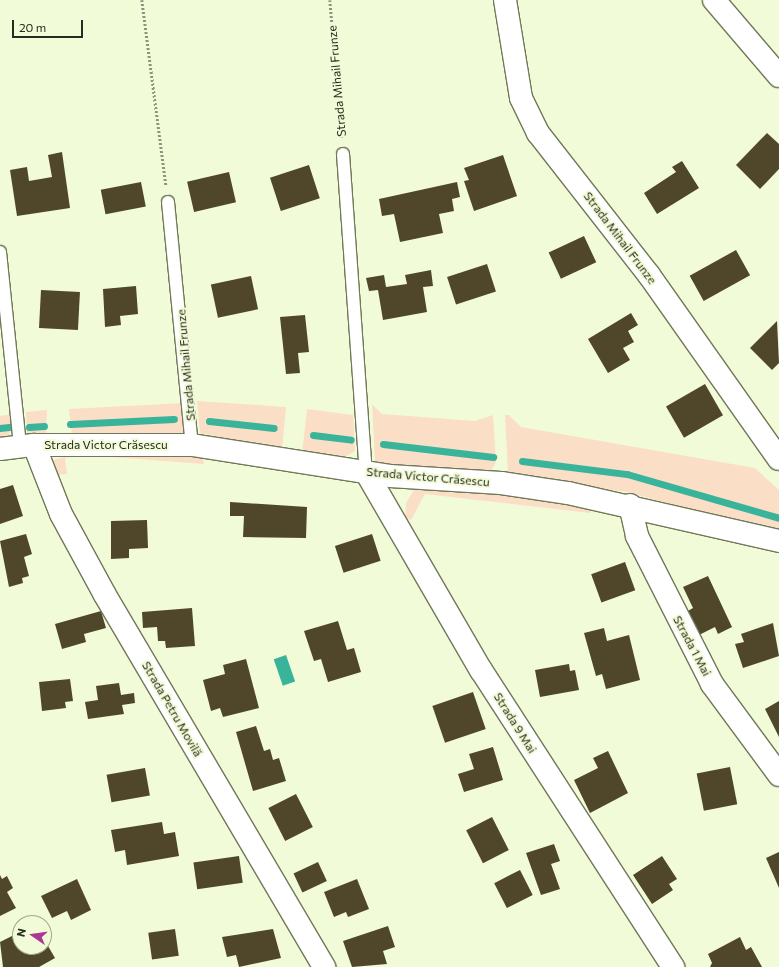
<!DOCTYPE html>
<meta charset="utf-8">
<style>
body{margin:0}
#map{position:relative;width:779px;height:967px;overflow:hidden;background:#f2fbd8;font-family:Commissioner,sans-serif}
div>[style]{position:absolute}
.green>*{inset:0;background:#fbdec6}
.water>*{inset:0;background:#39b39a;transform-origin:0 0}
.stream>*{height:7px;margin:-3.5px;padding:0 3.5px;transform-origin:3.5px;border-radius:3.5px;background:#39b39a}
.building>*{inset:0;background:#504629;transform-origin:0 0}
.path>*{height:2.5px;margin-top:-1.25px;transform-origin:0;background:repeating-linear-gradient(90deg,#8e947c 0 2px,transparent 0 4px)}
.roads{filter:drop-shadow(1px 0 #707859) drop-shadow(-1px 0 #707859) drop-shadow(0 1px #707859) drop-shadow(0 -1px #707859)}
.lane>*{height:12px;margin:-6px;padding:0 6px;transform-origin:6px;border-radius:6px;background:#fff}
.street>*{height:22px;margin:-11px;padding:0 11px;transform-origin:11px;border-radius:11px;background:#fff}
span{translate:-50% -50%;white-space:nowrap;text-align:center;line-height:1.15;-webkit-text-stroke:4px #f2fbd8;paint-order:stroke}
.street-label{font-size:12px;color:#282b1e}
.north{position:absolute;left:12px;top:915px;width:40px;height:40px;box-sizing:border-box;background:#f2fbd8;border:1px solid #a1a88e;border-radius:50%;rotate:283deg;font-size:11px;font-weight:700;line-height:16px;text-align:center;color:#282b1e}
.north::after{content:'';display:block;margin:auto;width:14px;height:18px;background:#ab3892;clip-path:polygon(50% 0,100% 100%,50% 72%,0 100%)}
.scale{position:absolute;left:12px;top:20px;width:71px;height:18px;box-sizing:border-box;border:2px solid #282b1e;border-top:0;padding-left:5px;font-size:12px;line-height:14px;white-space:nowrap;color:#282b1e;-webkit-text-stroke:3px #f2fbd8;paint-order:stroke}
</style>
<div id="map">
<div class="green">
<div style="clip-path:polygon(197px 401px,286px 407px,282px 450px,200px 433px)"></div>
<div style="clip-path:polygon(185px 403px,186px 428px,182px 434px,72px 436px,69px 409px)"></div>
<div style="clip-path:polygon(372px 404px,382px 414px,475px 421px,493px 415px,496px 462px,489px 474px,383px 469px,375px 461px)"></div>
<div style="clip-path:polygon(307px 409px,353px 415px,355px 451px,343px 458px,302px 454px)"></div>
<div style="clip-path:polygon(47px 410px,46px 437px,27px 435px,26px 412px)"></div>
<div style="clip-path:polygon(13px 414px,8px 440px,0 441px,0 416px)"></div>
<div style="clip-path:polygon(505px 415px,509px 415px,521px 427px,755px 468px,779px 490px,779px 534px,627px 492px,519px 479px,508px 473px)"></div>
<div style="clip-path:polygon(116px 452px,203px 458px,204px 464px,85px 455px,65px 458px,67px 474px,56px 475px,50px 461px,79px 453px)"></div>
<div style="clip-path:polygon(450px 484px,591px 506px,590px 513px,425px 494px,411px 520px,405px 518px,406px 503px,414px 490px,424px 485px)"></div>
</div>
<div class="water">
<div style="left:286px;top:655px;width:28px;height:13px;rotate:71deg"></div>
</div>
<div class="stream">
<div style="left:209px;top:421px;width:65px;rotate:6.1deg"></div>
<div style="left:70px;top:424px;width:104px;rotate:-2.8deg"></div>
<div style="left:29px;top:427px;width:15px;rotate:-4deg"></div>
<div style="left:0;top:428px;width:9px;rotate:-6deg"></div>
<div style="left:313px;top:435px;width:38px;rotate:7deg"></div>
<div style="left:383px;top:444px;width:111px;rotate:6.7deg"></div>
<div style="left:522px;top:461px;width:106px;rotate:7.1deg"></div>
<div style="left:627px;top:474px;width:158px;rotate:16.1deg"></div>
</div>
<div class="building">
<div style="clip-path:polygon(767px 133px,779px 144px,779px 169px,760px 189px,736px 165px)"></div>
<div style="clip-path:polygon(62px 152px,70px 208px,17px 216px,10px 170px,27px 167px,29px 181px,52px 177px,48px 155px)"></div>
<div style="clip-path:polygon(503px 155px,517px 196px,474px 211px,464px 181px,469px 180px,464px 168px)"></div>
<div style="clip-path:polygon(682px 161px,699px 188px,657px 214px,644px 193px,676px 172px,672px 167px)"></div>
<div style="left:309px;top:165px;width:35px;height:41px;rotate:72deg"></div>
<div style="left:229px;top:172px;width:31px;height:43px;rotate:77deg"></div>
<div style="left:141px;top:182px;width:25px;height:41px;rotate:79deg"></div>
<div style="clip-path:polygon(457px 182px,460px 197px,452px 199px,454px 211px,439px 214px,443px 233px,400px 242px,394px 214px,382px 216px,379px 199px)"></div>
<div style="left:584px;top:236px;width:29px;height:39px;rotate:65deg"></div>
<div style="left:736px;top:250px;width:29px;height:53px;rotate:61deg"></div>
<div style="left:487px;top:264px;width:29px;height:42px;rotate:72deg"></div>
<div style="clip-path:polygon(431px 270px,433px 286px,423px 287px,427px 312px,383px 320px,378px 290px,369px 291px,366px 278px,384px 275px,386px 287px,407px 284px,405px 275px)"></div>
<div style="left:251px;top:276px;width:34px;height:41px;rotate:78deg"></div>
<div style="clip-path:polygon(136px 286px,138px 314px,120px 316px,121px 325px,105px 327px,103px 289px)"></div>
<div style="left:41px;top:290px;width:39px;height:38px;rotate:3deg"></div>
<div style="clip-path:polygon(631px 313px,638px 325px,628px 331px,634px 342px,623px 348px,630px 360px,608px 373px,588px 339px)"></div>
<div style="clip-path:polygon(305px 315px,309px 352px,298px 353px,300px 373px,286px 374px,280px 317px)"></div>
<div style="clip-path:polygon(777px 321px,779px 363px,772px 370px,750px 348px)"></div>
<div style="left:705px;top:384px;width:36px;height:45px;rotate:60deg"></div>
<div style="clip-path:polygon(13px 485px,23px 516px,0 524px,0 489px)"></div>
<div style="clip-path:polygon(230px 502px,307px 507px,306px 538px,243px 537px,244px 516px,230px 516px)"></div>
<div style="clip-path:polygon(147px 520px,148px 548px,129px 549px,129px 558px,111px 559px,111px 521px)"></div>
<div style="clip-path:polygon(26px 534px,32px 554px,24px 557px,29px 576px,22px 578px,23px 583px,9px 587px,0 541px)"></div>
<div style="left:372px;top:534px;width:28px;height:39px;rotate:72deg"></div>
<div style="left:625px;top:562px;width:30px;height:36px;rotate:70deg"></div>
<div style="clip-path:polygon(708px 576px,732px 627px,718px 634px,715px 627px,697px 636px,686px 612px,693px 608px,683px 587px)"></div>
<div style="clip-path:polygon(192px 608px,195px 646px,166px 648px,165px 641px,158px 641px,157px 627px,143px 628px,142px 612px)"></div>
<div style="clip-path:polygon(101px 611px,106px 628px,84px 634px,86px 642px,62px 649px,55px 624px)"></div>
<div style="clip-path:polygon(338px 621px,347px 650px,354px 648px,361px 672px,328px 682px,321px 659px,314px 661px,304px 631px)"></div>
<div style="clip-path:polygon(773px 623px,779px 656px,743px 668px,735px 644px,744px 642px,741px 634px)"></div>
<div style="clip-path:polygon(604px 628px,607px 641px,629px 635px,640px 680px,606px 689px,602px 674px,596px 676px,584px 633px)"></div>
<div style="clip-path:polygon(246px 659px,259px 708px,223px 717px,220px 708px,211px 711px,203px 680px,225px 674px,223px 665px)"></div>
<div style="clip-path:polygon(569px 664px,570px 671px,575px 670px,579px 690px,540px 697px,535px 670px)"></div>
<div style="clip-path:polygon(70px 679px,73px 701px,65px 702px,66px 708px,42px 711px,39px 682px)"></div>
<div style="clip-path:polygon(119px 683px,121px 695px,134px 693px,135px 703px,122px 705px,124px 714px,88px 719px,85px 702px,98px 700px,96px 686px)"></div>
<div style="left:473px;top:692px;width:39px;height:43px;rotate:71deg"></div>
<div style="clip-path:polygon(779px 701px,779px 737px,765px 709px)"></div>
<div style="clip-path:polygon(256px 726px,264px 751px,270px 749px,273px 760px,279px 758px,286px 781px,253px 791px,236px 732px)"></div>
<div style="clip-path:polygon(493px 747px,503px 780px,464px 792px,458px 774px,474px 769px,469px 754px)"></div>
<div style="clip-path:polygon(608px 751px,628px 793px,590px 813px,574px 780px,598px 768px,593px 758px)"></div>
<div style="left:730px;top:767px;width:38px;height:34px;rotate:79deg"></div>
<div style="left:145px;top:768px;width:28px;height:39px;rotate:80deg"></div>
<div style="left:296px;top:794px;width:37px;height:31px;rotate:63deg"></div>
<div style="left:492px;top:817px;width:37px;height:29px;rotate:63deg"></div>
<div style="clip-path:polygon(162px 822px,164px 834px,175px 832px,179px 856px,127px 865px,125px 850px,115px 852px,111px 830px)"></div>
<div style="clip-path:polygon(554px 844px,560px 861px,551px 864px,560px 889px,541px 895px,526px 853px)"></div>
<div style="clip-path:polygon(779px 852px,779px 888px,766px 858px)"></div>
<div style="left:239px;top:856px;width:27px;height:46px;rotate:82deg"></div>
<div style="clip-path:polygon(662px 856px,677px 879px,669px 884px,673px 890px,652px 904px,633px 875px)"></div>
<div style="left:318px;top:862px;width:21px;height:27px;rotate:65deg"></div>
<div style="left:520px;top:870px;width:28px;height:29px;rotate:63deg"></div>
<div style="clip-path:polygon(0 875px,2px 879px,7px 876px,13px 888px,7px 892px,16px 908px,0 916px)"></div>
<div style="clip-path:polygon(77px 879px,91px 910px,71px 920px,67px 911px,52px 918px,41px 896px)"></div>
<div style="clip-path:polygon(357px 879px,369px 909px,348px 917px,346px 912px,334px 917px,324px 892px)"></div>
<div style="clip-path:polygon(388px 926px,395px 947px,383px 951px,387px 964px,352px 967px,343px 941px)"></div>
<div style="left:175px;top:929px;width:27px;height:27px;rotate:82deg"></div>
<div style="clip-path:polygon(273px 929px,281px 958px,239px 967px,236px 955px,227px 957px,222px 937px)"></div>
<div style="clip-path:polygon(20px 932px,20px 947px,36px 947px,38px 952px,48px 946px,55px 958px,39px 967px,3px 967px,0 942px)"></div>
<div style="clip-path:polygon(740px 937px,746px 950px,751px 947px,762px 967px,710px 967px,712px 963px,708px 954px)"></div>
</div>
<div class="path">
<div style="left:142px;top:0;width:187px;rotate:82.6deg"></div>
<div style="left:330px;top:0;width:139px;rotate:85deg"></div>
</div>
<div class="roads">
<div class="lane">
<div style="left:343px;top:154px;width:319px;rotate:85.9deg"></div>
<div style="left:168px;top:202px;width:244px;rotate:84.4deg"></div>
<div style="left:0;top:252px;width:196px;rotate:84.1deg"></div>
</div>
<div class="street">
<div style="left:505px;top:0;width:99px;rotate:80.7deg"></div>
<div style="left:521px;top:98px;width:39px;rotate:64deg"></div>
<div style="left:538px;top:133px;width:180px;rotate:52deg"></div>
<div style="left:649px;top:275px;width:225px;rotate:54.8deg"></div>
<div style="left:714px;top:0;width:100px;rotate:49.5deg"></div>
<div style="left:34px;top:445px;width:74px;rotate:68.6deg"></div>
<div style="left:61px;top:514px;width:92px;rotate:61.5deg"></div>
<div style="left:105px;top:595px;width:432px;rotate:59.5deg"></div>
<div style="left:0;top:449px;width:34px;rotate:-7deg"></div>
<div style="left:34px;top:445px;width:158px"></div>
<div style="left:192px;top:445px;width:200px;rotate:8.9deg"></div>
<div style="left:390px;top:476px;width:111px;rotate:3.6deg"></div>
<div style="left:501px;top:483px;width:68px;rotate:8.5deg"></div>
<div style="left:568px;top:493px;width:216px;rotate:12.8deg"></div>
<div style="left:366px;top:472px;width:229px;rotate:59.9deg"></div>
<div style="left:481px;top:670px;width:354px;rotate:57.1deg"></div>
<div style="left:630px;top:505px;width:32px;rotate:77deg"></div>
<div style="left:637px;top:536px;width:166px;rotate:63.1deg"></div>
<div style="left:712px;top:684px;width:113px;rotate:53.6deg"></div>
</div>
</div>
<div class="street-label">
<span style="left:337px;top:81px;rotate:-95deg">Strada Mihail Frunze</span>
<span style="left:620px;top:238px;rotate:53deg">Strada Mihail Frunze</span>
<span style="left:186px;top:365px;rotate:-95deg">Strada Mihail Frunze</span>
<span style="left:106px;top:445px">Strada Victor Crăsescu</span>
<span style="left:428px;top:477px;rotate:5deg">Strada Victor Crăsescu</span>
<span style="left:692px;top:646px;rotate:62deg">Strada 1 Mai</span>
<span style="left:172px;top:709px;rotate:60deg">Strada Petru Movilă</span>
<span style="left:515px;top:723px;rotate:58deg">Strada 9 Mai</span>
</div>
<div class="north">N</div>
<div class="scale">20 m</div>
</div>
